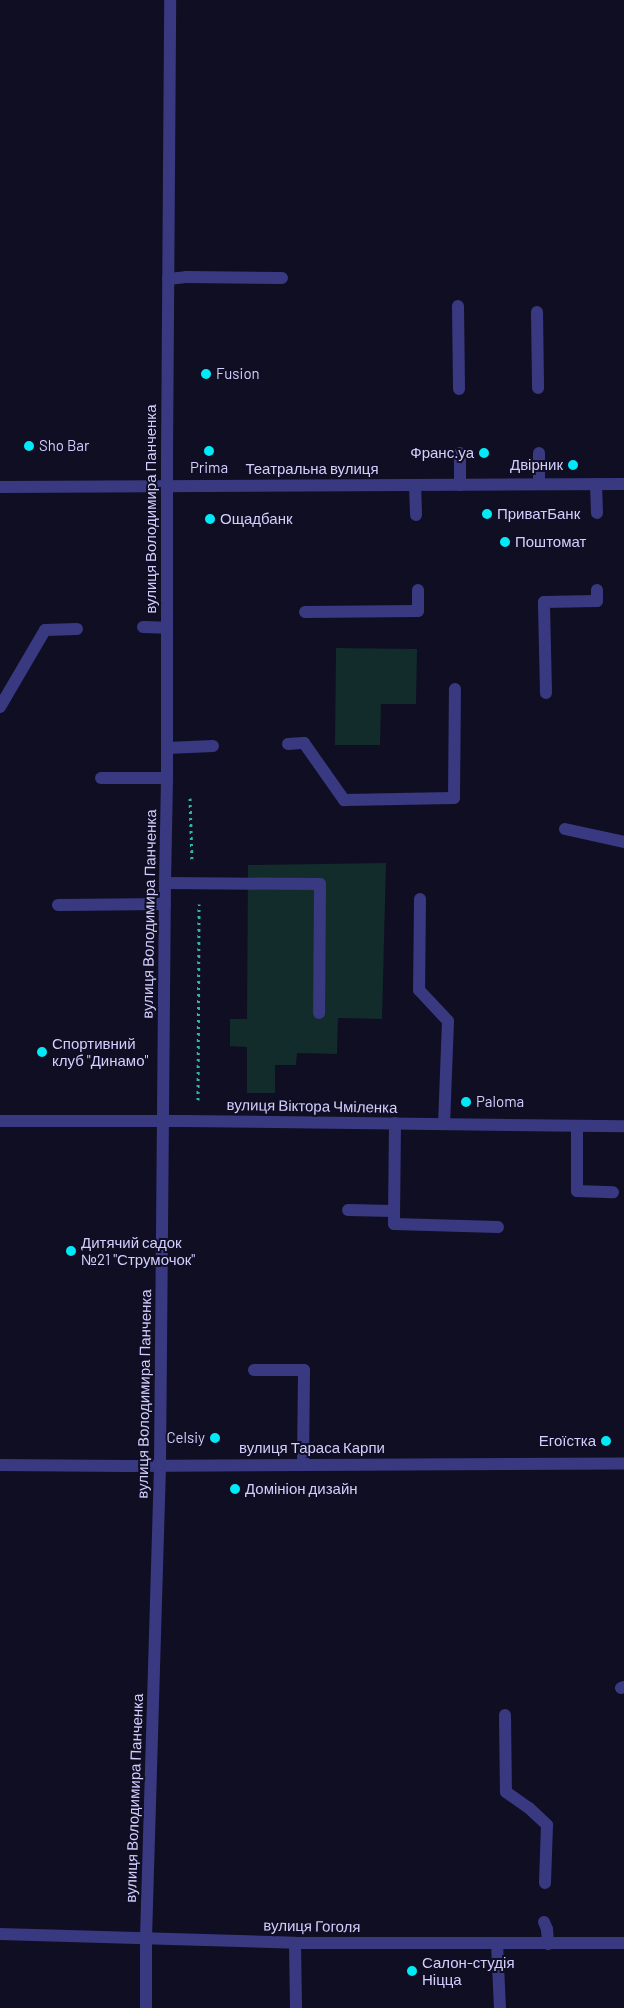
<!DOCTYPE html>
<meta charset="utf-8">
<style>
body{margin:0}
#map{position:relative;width:624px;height:2008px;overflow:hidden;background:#100e22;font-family:Barlow,sans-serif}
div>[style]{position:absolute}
.green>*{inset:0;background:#112c2a}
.path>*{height:3px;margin-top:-1.5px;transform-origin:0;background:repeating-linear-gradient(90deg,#2fb3a5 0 2.5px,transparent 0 6.5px)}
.service>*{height:12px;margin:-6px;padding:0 6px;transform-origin:6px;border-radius:6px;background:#393981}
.pedestrian>*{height:12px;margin:-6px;padding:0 6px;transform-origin:6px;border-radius:6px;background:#393981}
.minor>*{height:12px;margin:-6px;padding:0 6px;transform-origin:6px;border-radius:6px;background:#393981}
.tertiary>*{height:12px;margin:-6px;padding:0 6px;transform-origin:6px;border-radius:6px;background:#393981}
.dots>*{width:14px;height:14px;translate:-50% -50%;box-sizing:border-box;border:2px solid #100e22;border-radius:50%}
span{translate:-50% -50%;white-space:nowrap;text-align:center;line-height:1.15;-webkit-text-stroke:4px #100e22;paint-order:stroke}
.poi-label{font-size:15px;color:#d2cfff}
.left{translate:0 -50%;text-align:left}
.right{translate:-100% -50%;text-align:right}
.street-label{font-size:15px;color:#d2cfff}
</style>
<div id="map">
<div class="green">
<div style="clip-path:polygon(336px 648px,417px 649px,416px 704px,381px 704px,380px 745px,335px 745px)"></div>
<div style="clip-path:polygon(386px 863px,382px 1019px,338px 1018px,337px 1054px,297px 1053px,296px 1065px,275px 1065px,275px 1093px,247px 1093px,247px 1047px,230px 1046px,230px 1019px,247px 1019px,248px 865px)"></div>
</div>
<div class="path">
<div style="left:190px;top:798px;width:64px;rotate:88.2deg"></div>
<div style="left:198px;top:1100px;width:196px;rotate:-89.7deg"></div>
</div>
<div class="service">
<div style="left:168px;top:279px;width:18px;rotate:-6deg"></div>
<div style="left:186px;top:277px;width:96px;rotate:0.6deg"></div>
<div style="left:458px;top:306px;width:83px;rotate:89.3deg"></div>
<div style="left:537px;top:312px;width:76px;rotate:89.2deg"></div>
<div style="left:460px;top:453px;width:32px;rotate:90deg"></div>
<div style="left:539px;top:453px;width:31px;rotate:90deg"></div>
<div style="left:596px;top:484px;width:29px;rotate:88deg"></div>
<div style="left:415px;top:485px;width:30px;rotate:88deg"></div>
<div style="left:305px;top:612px;width:113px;rotate:-0.5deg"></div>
<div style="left:418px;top:611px;width:21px;rotate:-90deg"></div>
<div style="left:143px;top:627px;width:24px;rotate:2deg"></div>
<div style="left:546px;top:693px;width:91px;rotate:-91.3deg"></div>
<div style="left:544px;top:602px;width:53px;rotate:-1.1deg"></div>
<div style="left:597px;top:601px;width:11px;rotate:-90deg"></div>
<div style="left:0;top:707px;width:89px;rotate:-59.7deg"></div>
<div style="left:45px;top:630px;width:32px;rotate:-2deg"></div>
<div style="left:288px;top:744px;width:16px;rotate:-4deg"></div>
<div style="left:304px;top:743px;width:70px;rotate:54.9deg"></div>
<div style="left:344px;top:800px;width:110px;rotate:-1deg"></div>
<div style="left:454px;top:798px;width:109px;rotate:-89.5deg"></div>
<div style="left:167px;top:748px;width:46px;rotate:-2.5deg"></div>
<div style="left:101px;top:778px;width:66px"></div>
<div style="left:565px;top:829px;width:60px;rotate:12.4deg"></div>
<div style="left:165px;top:883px;width:155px;rotate:0.4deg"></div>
<div style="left:320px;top:884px;width:129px;rotate:90.4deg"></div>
<div style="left:420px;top:899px;width:91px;rotate:90.6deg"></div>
<div style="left:419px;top:990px;width:42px;rotate:46.9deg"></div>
<div style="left:448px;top:1021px;width:103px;rotate:92.2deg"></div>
<div style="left:58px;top:905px;width:107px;rotate:-0.5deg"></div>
<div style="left:395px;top:1123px;width:101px;rotate:90.6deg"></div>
<div style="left:394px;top:1224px;width:104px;rotate:1.7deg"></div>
<div style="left:577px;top:1126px;width:65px;rotate:90deg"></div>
<div style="left:577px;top:1191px;width:36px;rotate:2deg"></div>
<div style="left:348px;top:1210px;width:46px;rotate:1.2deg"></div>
<div style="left:254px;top:1370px;width:50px"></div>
<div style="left:304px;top:1370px;width:95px;rotate:90.6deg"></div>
<div style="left:621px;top:1688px;width:3px;rotate:-18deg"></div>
<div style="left:505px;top:1715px;width:77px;rotate:89.3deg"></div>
<div style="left:506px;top:1792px;width:28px;rotate:35deg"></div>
<div style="left:529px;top:1808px;width:25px;rotate:43deg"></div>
<div style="left:547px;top:1825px;width:58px;rotate:92deg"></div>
<div style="left:544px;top:1922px;width:8px;rotate:67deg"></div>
<div style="left:547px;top:1929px;width:15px;rotate:86deg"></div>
<div style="left:295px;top:1943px;width:65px;rotate:89.1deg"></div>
<div style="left:497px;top:1943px;width:65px;rotate:87.4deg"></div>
</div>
<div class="pedestrian">
<div style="left:0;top:487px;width:624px;rotate:-0.28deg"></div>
</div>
<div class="minor">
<div style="left:0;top:1121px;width:185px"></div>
<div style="left:185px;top:1121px;width:439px;rotate:0.7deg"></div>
<div style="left:0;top:1465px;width:128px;rotate:0.4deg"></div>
<div style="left:128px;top:1466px;width:496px;rotate:-0.3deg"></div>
<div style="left:0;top:1934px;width:295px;rotate:1.7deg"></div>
<div style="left:295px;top:1943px;width:329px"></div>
</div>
<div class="tertiary">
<div style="left:146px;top:2008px;width:70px;rotate:-90deg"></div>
<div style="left:146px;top:1938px;width:473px;rotate:-88.3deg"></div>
<div style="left:160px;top:1465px;width:582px;rotate:-89.51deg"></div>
<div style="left:165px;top:883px;width:105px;rotate:-88.9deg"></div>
<div style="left:167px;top:778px;width:320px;rotate:-90deg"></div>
<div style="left:167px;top:458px;width:458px;rotate:-89.6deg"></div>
</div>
<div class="dots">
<div style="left:206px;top:374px;background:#02eaf8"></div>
<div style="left:29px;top:446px;background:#02eaf8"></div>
<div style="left:209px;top:451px;background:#02eaf8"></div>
<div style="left:484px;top:453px;background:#02eaf8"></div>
<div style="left:573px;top:465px;background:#02eaf8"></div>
<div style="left:487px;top:514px;background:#02eaf8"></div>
<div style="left:210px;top:519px;background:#02eaf8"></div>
<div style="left:505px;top:542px;background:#02eaf8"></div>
<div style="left:42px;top:1052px;background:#02eaf8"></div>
<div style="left:466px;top:1102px;background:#02eaf8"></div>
<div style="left:71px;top:1251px;background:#02eaf8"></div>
<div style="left:215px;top:1438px;background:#02eaf8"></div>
<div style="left:606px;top:1441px;background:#02eaf8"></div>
<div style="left:235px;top:1489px;background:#02eaf8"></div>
<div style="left:412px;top:1971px;background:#02eaf8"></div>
</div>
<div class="poi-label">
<span class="left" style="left:216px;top:374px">Fusion</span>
<span class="left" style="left:39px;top:446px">Sho Bar</span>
<span class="right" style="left:474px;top:453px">Франс.уа</span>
<span class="right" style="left:563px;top:465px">Двірник</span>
<span style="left:209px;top:468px">Prima</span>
<span class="left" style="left:497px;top:514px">ПриватБанк</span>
<span class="left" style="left:220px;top:519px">Ощадбанк</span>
<span class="left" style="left:515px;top:542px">Поштомат</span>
<span class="left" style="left:52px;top:1052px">Спортивний<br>клуб "Динамо"</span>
<span class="left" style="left:476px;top:1102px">Paloma</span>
<span class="left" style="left:81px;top:1251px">Дитячий садок<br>№21 "Струмочок"</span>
<span class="right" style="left:205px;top:1438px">Celsiy</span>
<span class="right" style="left:596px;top:1441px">Егоїстка</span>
<span class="left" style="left:245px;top:1489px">Домініон дизайн</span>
<span class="left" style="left:422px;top:1971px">Салон-студія<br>Ніцца</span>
</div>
<div class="street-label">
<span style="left:312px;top:469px">Театральна вулиця</span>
<span style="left:151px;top:509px;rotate:-90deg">вулиця Володимира Панченка</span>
<span style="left:149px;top:914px;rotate:-89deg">вулиця Володимира Панченка</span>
<span style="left:312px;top:1106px;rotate:1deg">вулиця Віктора Чміленка</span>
<span style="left:144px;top:1394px;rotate:-89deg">вулиця Володимира Панченка</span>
<span style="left:312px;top:1448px">вулиця Тараса Карпи</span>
<span style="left:134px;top:1798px;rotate:-88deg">вулиця Володимира Панченка</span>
<span style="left:312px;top:1926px;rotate:1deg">вулиця Гоголя</span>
</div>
</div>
